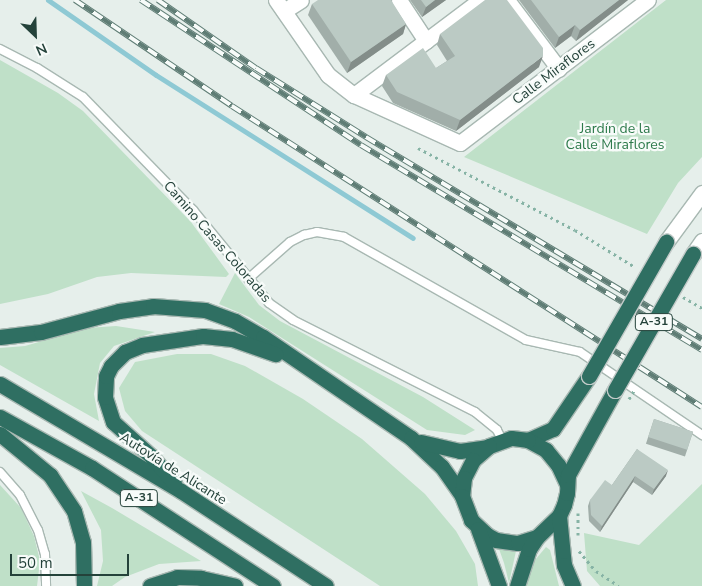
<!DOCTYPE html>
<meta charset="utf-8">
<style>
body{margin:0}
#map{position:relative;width:702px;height:586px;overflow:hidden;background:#e6efeb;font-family:"Nunito Sans",sans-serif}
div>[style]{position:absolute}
.green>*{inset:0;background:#bfe0c8}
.stream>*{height:5px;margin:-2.5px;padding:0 2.5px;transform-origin:2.5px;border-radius:2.5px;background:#8ec9d4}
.path>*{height:3px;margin-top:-1.5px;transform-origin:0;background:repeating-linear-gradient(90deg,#86b3a5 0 2.5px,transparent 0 6.5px)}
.roads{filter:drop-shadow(1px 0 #a8b8b2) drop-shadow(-1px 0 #a8b8b2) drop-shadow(0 1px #a8b8b2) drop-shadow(0 -1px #a8b8b2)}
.lane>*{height:8px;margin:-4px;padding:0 4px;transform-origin:4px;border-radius:4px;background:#fff}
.street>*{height:15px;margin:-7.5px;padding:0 7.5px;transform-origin:7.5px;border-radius:7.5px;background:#fff}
.secondary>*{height:15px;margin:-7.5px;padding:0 7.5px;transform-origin:7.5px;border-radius:7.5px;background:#fff}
.highway>*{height:15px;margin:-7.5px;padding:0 7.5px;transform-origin:7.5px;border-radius:7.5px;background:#2f6f62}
.rail>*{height:5.5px;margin-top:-2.75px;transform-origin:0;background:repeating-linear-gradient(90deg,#f7fbf9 0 11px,#5f7d75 0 22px);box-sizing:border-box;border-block:1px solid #5f7d75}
.path-bridge>*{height:3px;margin-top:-1.5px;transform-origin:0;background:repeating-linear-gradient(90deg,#86b3a5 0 2.5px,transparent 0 6.5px)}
.bridges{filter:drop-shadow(1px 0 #c2cac8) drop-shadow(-1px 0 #c2cac8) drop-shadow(0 1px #c2cac8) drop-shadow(0 -1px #c2cac8)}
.highway-bridge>*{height:15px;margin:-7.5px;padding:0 7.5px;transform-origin:7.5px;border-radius:7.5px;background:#2f6f62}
.wall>*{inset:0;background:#a1aea9;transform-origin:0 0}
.shaded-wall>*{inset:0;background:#838d89}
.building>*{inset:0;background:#bbcac4;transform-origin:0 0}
span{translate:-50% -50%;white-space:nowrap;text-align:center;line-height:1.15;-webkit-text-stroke:4.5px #f7fbf9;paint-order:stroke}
.shield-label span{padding:1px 4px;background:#f7fbf9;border:1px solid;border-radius:4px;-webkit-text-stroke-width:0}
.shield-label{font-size:12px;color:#24423a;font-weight:700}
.street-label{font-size:14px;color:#24423a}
.park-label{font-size:14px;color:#2d7a4b}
.north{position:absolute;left:10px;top:10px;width:50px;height:50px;-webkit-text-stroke:4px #f7fbf9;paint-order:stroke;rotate:156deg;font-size:14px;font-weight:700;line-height:20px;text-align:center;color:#24423a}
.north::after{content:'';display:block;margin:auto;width:18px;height:22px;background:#24423a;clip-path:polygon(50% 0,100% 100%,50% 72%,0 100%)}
.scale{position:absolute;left:10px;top:554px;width:119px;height:22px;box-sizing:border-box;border:2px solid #24423a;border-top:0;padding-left:6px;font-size:15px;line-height:18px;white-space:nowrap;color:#24423a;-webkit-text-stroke:4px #f7fbf9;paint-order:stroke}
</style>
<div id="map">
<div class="green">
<div style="clip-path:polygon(666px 0,702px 0,702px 157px,678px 183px,647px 234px,464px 157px)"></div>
<div style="clip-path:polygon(0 60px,58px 93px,83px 111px,191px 222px,229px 274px,226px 277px,131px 273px,97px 277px,48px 294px,0 304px)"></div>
<div style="clip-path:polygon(235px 273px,259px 305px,280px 321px,423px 397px,475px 430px,465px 435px,427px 430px,249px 317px,219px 304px)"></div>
<div style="clip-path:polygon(116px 326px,155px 332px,114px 346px,100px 363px,94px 394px,99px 421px,0 365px,0 348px,25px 346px,87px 328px)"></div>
<div style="clip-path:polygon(177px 354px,211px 354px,245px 366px,303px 399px,362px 439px,425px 494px,456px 531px,475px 564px,478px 586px,380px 586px,142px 431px,125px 411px,119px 388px,135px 362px)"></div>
<div style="clip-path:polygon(702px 484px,702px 586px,600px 586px,587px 571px,584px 533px,639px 545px)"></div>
<div style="clip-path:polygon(0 485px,21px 508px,34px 536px,40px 561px,37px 586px,0 586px)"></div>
<div style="clip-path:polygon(81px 491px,112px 508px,201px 561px,159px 564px,125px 577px,112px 586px,97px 586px,103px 561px,101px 530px)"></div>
<div style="clip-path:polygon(546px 547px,550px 550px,559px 586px,526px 586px,535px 560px)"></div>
<div style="clip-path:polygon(499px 549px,516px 551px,509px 583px,504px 563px)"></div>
</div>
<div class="stream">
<div style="left:48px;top:0;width:131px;rotate:34.8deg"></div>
<div style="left:156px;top:75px;width:304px;rotate:32.4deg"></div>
</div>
<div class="path">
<div style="left:418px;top:148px;width:177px;rotate:27.6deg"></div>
<div style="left:575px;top:230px;width:70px;rotate:31.7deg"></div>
<div style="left:683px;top:297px;width:22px;rotate:30deg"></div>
<div style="left:578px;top:513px;width:22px;rotate:90deg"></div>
<div style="left:579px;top:551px;width:26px;rotate:50deg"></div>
<div style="left:596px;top:571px;width:27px;rotate:33deg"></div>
</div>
<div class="roads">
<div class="lane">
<div style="left:0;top:49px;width:42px;rotate:27.2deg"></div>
<div style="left:37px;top:68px;width:54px;rotate:32.2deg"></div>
<div style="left:83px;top:97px;width:158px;rotate:45.8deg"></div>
<div style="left:193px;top:210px;width:120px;rotate:50.7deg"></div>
<div style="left:269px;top:303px;width:29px;rotate:35deg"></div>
<div style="left:293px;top:320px;width:204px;rotate:26.8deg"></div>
<div style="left:475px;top:412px;width:28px;rotate:39deg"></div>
<div style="left:497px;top:430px;width:11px;rotate:63deg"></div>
<div style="left:248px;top:279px;width:56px;rotate:-41.4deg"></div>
<div style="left:290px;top:242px;width:16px;rotate:-27deg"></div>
<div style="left:304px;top:235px;width:13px;rotate:-13deg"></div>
<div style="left:317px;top:232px;width:27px;rotate:10deg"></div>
<div style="left:344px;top:237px;width:209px;rotate:29.5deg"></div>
<div style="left:526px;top:340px;width:55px;rotate:12.5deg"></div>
<div style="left:580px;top:352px;width:148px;rotate:34.2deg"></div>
<div style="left:0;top:472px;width:30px;rotate:49deg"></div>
<div style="left:20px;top:495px;width:39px;rotate:63deg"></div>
<div style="left:38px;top:530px;width:25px;rotate:74deg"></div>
<div style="left:45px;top:554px;width:32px;rotate:88deg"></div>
</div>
<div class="street">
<div style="left:276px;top:0;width:91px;rotate:55.3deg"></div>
<div style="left:328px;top:75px;width:33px;rotate:38deg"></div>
<div style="left:354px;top:95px;width:116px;rotate:24.4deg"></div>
<div style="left:460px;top:143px;width:236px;rotate:-37.3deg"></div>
<div style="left:399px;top:0;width:49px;rotate:56.6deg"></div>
<div style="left:507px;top:0;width:86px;rotate:53deg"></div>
<div style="left:284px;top:11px;width:20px;rotate:-33deg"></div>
<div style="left:354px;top:95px;width:158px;rotate:-37deg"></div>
</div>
<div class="secondary">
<div style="left:666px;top:242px;width:61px;rotate:-53.7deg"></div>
<div style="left:693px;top:254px;width:16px;rotate:-55deg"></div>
</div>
<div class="highway">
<div style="left:0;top:337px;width:41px;rotate:-7deg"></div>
<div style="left:41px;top:332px;width:81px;rotate:-15.1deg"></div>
<div style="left:119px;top:311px;width:34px;rotate:-8deg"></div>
<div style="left:153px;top:306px;width:52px;rotate:4.4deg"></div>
<div style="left:205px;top:310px;width:32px;rotate:20deg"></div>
<div style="left:235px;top:321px;width:32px;rotate:30deg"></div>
<div style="left:263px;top:337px;width:179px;rotate:34.3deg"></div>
<div style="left:411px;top:438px;width:42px;rotate:43.1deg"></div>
<div style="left:442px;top:467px;width:35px;rotate:55deg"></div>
<div style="left:0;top:384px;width:210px;rotate:30.6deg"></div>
<div style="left:181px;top:491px;width:173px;rotate:33.2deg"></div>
<div style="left:0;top:417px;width:105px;rotate:29deg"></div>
<div style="left:92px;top:468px;width:216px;rotate:33.1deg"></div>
<div style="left:0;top:434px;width:65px;rotate:39.4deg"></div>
<div style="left:50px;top:475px;width:43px;rotate:56.3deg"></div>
<div style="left:74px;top:511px;width:32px;rotate:74deg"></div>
<div style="left:83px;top:542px;width:44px;rotate:88.7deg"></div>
<div style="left:528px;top:440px;width:27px;rotate:-24deg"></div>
<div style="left:553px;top:429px;width:64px;rotate:-55.8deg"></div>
<div style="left:421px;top:442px;width:40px;rotate:13deg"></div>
<div style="left:460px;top:451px;width:27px;rotate:-8deg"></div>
<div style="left:174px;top:483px;width:34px;rotate:-130deg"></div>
<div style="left:152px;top:457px;width:52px;rotate:-138.1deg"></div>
<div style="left:113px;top:422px;width:26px;rotate:-108deg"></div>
<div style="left:105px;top:397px;width:21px;rotate:-87deg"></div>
<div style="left:106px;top:376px;width:11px;rotate:-63deg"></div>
<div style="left:111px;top:366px;width:20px;rotate:-45deg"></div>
<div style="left:125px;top:352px;width:18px;rotate:-22deg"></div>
<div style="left:142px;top:345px;width:62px;rotate:-8.4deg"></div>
<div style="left:203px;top:336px;width:29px;rotate:6deg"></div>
<div style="left:232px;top:339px;width:46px;rotate:19.2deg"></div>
<div style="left:567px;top:484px;width:21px;rotate:-115deg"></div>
<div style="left:558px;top:465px;width:19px;rotate:-129deg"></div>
<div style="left:546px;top:450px;width:21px;rotate:-151deg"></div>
<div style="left:528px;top:440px;width:17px;rotate:-173deg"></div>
<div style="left:511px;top:438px;width:23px;rotate:160deg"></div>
<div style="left:489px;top:446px;width:21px;rotate:139deg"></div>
<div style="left:473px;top:460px;width:20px;rotate:117deg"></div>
<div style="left:464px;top:478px;width:18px;rotate:96deg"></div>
<div style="left:462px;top:496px;width:26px;rotate:69deg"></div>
<div style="left:471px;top:520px;width:22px;rotate:43deg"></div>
<div style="left:487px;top:535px;width:10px;rotate:29deg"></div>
<div style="left:496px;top:540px;width:22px;rotate:8deg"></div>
<div style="left:518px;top:543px;width:20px;rotate:-18deg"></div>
<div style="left:537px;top:537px;width:30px;rotate:-44deg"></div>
<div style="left:559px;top:516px;width:12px;rotate:-66deg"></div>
<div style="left:564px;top:505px;width:12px;rotate:-76deg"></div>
<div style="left:567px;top:493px;width:18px;rotate:-87deg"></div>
<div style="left:568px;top:475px;width:97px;rotate:-61.1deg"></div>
<div style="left:559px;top:516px;width:49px;rotate:84.2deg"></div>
<div style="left:564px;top:565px;width:23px;rotate:67deg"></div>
<div style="left:478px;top:529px;width:61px;rotate:69.8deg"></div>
<div style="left:150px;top:586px;width:28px;rotate:-18deg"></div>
<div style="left:177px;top:577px;width:24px;rotate:2deg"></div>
<div style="left:201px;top:578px;width:35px;rotate:13deg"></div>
<div style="left:517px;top:586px;width:39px;rotate:-72deg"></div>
<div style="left:529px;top:549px;width:14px;rotate:-56deg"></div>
</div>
</div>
<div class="rail">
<div style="left:75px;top:0;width:189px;rotate:34deg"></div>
<div style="left:232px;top:106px;width:558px;rotate:32.64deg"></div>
<div style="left:141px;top:0;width:263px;rotate:33.4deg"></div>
<div style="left:361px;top:145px;width:398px;rotate:31deg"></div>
<div style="left:158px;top:0;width:119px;rotate:34.8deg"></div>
<div style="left:256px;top:68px;width:130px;rotate:32.1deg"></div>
<div style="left:366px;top:137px;width:392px;rotate:31deg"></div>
</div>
<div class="path-bridge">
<div style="left:629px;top:399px;width:12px;rotate:-59deg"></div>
</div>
<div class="bridges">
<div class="highway-bridge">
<div style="left:589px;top:376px;width:155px;rotate:-60.1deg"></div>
<div style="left:615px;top:390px;width:157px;rotate:-60.2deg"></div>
</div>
</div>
<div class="wall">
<div style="clip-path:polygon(410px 0,446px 0,422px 17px)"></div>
<div style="clip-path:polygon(519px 0,628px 0,576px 41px,571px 36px,555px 48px)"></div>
<div style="clip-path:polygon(312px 4px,406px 24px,403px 34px,347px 73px,308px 15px)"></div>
<div style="clip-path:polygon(440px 34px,539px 67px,456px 131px,393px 103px,382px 86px,386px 75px,436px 68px,447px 61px,437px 45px)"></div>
<div style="left:654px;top:419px;width:41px;height:26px;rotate:18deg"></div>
<div style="clip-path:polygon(637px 449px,666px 476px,652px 495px,633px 482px,600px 532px,589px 521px,588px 506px,590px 500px,612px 485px)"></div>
</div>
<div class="shaded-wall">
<div style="clip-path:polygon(435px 0,446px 0,422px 17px,426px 7px)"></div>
<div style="clip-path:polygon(619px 0,628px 0,576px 41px,580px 30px)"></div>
<div style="clip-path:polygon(406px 24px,403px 34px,347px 73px,351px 62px)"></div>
<div style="clip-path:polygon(575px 25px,571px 36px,555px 48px,559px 37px)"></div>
<div style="clip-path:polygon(543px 56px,539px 67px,456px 131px,460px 120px)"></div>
<div style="clip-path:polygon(668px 470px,666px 476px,652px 495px,654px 489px)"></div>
<div style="clip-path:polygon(635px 476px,633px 482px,600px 532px,602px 526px)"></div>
</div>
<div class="building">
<div style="clip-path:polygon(318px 0,391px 0,406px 24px,351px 62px,312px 4px)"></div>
<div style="clip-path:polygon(421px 0,435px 0,426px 7px)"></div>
<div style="clip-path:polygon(485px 0,507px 0,543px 48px,543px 56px,460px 120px,397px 92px,386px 75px,423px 48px,436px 68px,455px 56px,440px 34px)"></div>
<div style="clip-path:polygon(531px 0,619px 0,580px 30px,575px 25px,559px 37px)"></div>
<div style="left:654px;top:419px;width:41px;height:19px;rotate:18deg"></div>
<div style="clip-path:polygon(637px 449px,668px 470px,654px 489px,635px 476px,602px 526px,591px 515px,590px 500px,605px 480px,612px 485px)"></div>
</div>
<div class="shield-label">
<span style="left:654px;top:322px">A-31</span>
<span style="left:139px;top:498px">A-31</span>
</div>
<div class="street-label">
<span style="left:554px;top:72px;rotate:-37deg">Calle Miraflores</span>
<span style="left:217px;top:242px;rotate:49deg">Camino Casas Coloradas</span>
<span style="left:173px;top:469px;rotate:32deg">Autovía de Alicante</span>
</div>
<div class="park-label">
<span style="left:615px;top:137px">Jardín de la<br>Calle Miraflores</span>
</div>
<div class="north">N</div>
<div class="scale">50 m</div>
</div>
